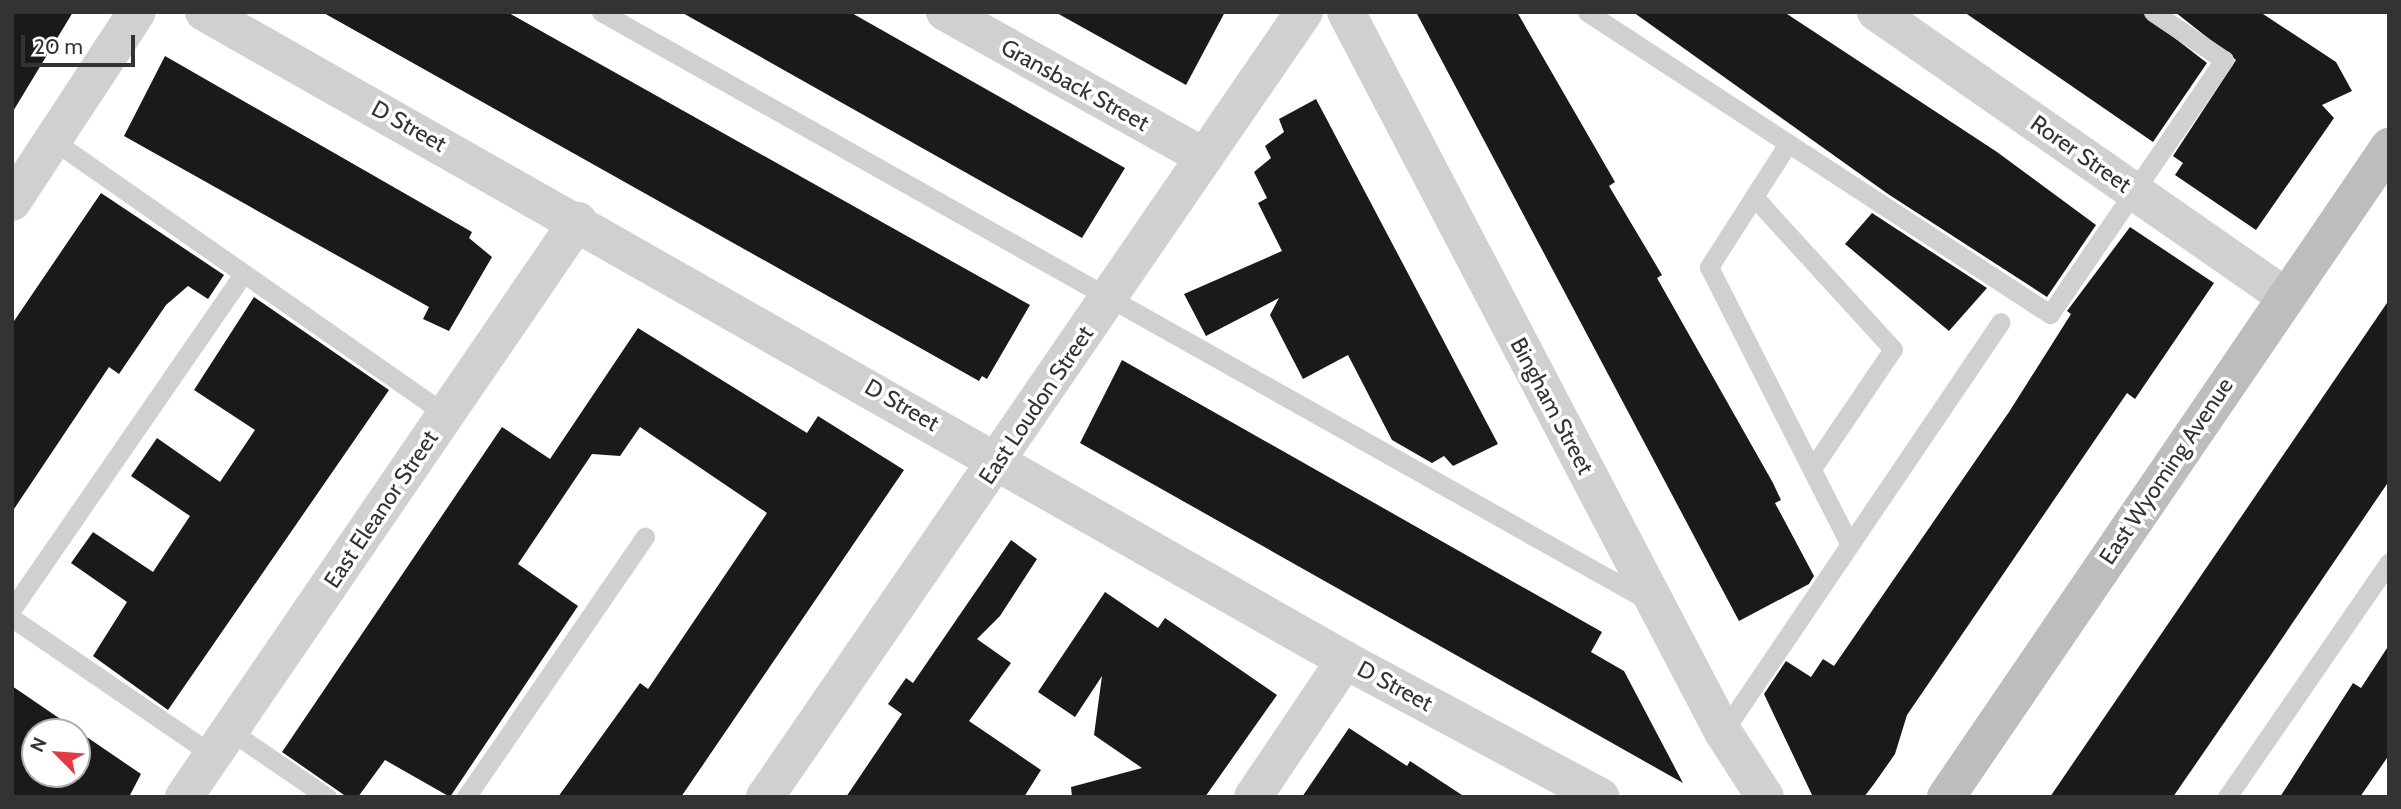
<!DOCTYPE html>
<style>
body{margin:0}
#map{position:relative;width:2401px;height:809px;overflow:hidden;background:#fff;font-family:Cabin,sans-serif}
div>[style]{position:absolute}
.building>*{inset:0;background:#1a1a1a}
.lane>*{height:19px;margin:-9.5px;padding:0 9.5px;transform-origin:9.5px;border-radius:9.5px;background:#d0d0d0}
.street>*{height:38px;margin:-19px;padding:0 19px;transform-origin:19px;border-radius:19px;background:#d0d0d0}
.secondary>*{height:38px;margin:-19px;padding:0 19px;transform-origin:19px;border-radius:19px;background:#bdbdbd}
span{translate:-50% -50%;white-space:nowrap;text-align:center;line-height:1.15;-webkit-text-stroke:7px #fff;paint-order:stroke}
.street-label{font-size:23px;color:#333}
.frame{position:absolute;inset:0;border:14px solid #333;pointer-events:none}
.north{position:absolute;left:21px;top:718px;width:70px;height:70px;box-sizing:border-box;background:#fff;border:2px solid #adadad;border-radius:50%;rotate:295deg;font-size:19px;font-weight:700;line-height:28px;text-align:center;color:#333}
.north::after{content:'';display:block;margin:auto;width:24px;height:32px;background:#e63946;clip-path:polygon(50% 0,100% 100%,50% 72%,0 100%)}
.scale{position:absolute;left:21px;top:35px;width:114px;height:32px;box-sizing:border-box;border:4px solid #333;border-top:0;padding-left:9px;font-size:21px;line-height:24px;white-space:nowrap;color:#333;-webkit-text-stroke:5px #fff;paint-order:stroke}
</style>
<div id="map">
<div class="building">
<div style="clip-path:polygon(12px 12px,73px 12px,12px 113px)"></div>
<div style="clip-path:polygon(322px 12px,507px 12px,1030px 305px,987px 379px,982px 376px,979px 381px)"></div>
<div style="clip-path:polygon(681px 12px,850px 12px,1125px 168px,1082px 238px)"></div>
<div style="clip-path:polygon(1055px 12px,1225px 12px,1186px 85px)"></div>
<div style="clip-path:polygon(1416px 12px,1517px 12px,1615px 182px,1609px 186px,1662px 275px,1657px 278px,1773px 483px,1781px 500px,1775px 503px,1814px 576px,1809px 584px,1739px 621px)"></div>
<div style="clip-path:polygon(1633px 12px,1784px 12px,1997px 152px,2096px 225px,2047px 297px,1888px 194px)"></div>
<div style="clip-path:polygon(1964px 12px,2141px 12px,2207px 63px,2153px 142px)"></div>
<div style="clip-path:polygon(2175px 12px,2260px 12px,2336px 62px,2352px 91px,2322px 105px,2334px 118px,2256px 230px,2175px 175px,2183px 163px,2173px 156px,2236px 60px)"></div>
<div style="clip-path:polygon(165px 56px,472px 232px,469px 238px,492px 257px,449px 331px,423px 319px,429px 307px,124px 136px)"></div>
<div style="clip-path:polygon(1316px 99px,1498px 444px,1453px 466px,1444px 456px,1432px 463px,1392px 440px,1348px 355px,1303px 379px,1270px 315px,1279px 298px,1206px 336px,1184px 294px,1282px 251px,1258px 203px,1267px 198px,1254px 172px,1271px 158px,1265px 146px,1284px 132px,1279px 119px)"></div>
<div style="clip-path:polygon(101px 193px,224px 275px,208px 299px,188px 286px,166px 305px,119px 374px,109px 367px,12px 512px,12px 324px)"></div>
<div style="clip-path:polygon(1872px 213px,1987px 288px,1949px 331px,1845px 244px)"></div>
<div style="clip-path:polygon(2130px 227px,2214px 283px,2135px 399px,2127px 393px,1907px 715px,1895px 754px,1874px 784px,1864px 797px,1813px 797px,1764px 694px,1786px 661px,1811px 677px,1823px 659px,1834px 666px,2009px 412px,2071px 314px,2067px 311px)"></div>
<div style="clip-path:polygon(254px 297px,389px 390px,168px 710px,93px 656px,127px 602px,71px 563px,93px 532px,153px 572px,190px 516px,131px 476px,157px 438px,220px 482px,255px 430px,194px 390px)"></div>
<div style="clip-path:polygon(2389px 300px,2389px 481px,2266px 662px,2173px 797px,2050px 797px)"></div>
<div style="clip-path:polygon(638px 328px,807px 433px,818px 416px,904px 470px,681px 797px,558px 797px,640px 683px,648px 689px,767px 513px,640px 427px,620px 456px,592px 454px,518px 564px,578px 606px,450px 797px,385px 760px,358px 797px,347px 797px,282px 752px,502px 427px,550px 459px)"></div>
<div style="clip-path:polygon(1122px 360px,1602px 632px,1591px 652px,1624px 671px,1683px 783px,1080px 443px)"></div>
<div style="clip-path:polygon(1011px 540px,1037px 559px,1000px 616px,977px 639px,1011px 663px,969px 721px,1041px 770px,1024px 797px,846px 797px,902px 714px,888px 704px,906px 678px,913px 683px)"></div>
<div style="clip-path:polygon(1105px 592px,1158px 628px,1165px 618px,1277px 695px,1205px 797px,1072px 797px,1071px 787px,1142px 768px,1094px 735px,1102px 676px,1075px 717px,1038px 692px)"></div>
<div style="clip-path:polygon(2389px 645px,2389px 755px,2360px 797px,2280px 797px,2353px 683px,2361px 688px)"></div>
<div style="clip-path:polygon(evenodd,12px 686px,141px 774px,129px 797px,12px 797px,12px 686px,35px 732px,77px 732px,77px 774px,35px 774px,35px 732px)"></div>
<div style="clip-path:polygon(1349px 728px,1407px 766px,1410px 761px,1465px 797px,1302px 797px)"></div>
</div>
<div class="lane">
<div style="left:601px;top:12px;width:1200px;rotate:29.34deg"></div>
<div style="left:1587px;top:12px;width:553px;rotate:33.12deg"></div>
<div style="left:2050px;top:314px;width:308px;rotate:-55.6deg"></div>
<div style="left:2224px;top:60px;width:86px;rotate:-145.9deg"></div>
<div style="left:54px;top:141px;width:478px;rotate:34.9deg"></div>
<div style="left:1787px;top:145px;width:145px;rotate:122.6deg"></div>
<div style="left:1709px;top:267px;width:307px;rotate:63.1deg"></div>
<div style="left:1754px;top:197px;width:206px;rotate:47.6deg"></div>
<div style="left:1893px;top:349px;width:143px;rotate:124.1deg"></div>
<div style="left:12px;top:609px;width:405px;rotate:-55.4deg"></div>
<div style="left:12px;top:618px;width:243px;rotate:34.3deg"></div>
<div style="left:229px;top:730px;width:119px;rotate:34.4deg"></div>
<div style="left:1723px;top:732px;width:495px;rotate:-55.9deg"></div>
<div style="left:466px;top:797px;width:316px;rotate:-55.5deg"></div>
<div style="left:2227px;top:797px;width:285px;rotate:-55.4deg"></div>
</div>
<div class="street">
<div style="left:204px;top:12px;width:1312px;rotate:29.59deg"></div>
<div style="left:1345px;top:660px;width:290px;rotate:28.2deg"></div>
<div style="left:945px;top:12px;width:297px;rotate:29.2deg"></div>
<div style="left:1346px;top:12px;width:813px;rotate:62.36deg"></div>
<div style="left:1723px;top:732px;width:77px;rotate:57.1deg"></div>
<div style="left:1876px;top:12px;width:497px;rotate:34.8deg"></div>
<div style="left:12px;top:202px;width:227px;rotate:-56.7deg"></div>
<div style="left:184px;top:797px;width:698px;rotate:-55.63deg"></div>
<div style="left:765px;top:797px;width:952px;rotate:-55.53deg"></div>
<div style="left:1253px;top:797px;width:165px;rotate:-56.1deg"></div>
</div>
<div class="secondary">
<div style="left:1946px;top:797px;width:787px;rotate:-55.72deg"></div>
</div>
<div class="street-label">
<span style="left:1075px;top:85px;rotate:29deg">Gransback Street</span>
<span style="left:409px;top:126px;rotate:29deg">D Street</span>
<span style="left:2081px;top:154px;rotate:35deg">Rorer Street</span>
<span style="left:902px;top:405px;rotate:30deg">D Street</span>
<span style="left:1036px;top:405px;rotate:-56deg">East Loudon Street</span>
<span style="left:1552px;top:406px;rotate:62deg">Bingham Street</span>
<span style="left:2166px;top:471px;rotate:-56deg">East Wyoming Avenue</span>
<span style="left:381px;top:509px;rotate:-56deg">East Eleanor Street</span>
<span style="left:1395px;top:686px;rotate:28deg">D Street</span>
</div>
<div class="frame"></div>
<div class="north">N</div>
<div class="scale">20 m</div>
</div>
